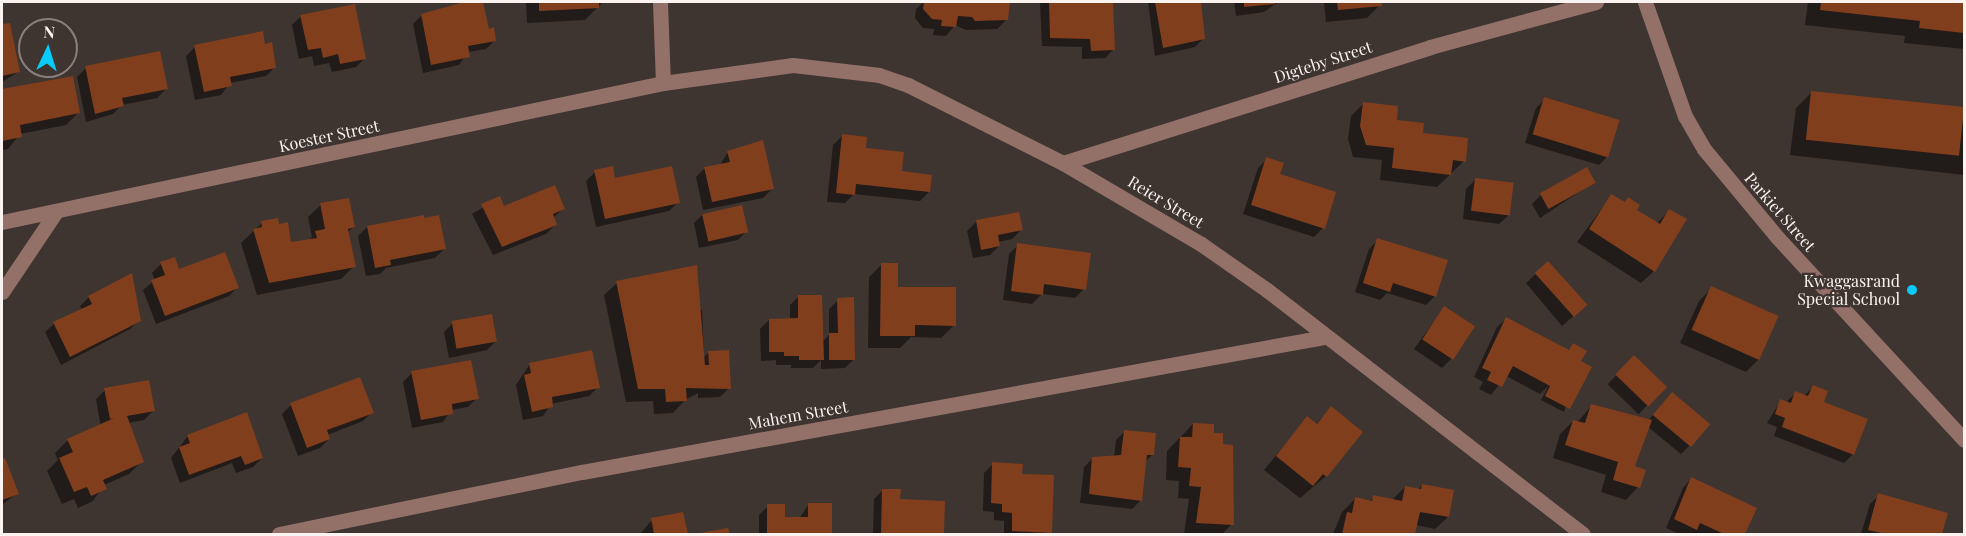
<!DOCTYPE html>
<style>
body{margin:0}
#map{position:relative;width:1966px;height:536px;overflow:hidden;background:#3e3430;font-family:"Playfair Display",serif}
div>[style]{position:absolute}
.shadow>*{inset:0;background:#0007;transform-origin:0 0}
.building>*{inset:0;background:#813e1d;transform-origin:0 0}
.minor>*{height:15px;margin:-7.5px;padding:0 7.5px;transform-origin:7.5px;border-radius:7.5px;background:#937068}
.dots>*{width:16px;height:16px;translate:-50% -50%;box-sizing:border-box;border:3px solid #3e3430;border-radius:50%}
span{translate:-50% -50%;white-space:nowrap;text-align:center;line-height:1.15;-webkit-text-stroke:4.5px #3e3430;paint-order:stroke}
.street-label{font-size:16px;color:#faf3f0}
.poi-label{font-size:16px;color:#faf3f0}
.right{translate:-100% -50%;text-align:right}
.frame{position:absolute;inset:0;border:3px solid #faf3f0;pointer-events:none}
.north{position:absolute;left:18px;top:18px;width:60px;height:60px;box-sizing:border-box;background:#3e3430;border:2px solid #89807d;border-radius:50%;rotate:4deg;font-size:16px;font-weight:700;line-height:24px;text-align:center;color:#faf3f0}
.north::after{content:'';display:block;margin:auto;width:21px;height:27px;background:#08cbf9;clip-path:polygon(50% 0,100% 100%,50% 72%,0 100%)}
</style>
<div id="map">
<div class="shadow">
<div style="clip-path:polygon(467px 2px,482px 2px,488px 30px,495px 40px,486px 49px,468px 52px,459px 65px,423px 73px,413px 24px,422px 15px)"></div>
<div style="clip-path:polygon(526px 2px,603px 2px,585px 20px,527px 23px)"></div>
<div style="clip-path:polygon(924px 2px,1008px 2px,1006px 20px,997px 29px,966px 30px,955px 25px,946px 36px,933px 35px,934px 29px,923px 28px,915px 18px,916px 9px)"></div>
<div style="clip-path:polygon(1040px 2px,1112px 2px,1114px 49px,1105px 58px,1082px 59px,1082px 47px,1042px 46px)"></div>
<div style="clip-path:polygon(1148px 2px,1200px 2px,1204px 38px,1195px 47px,1155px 56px)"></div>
<div style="clip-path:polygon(1234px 2px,1278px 2px,1264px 12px,1236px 16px)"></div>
<div style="clip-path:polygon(1324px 2px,1380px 2px,1380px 5px,1367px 18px,1326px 22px)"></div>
<div style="clip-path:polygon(1808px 2px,1964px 2px,1964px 49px,1904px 43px,1905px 36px,1805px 25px)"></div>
<div style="clip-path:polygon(301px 16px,365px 58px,356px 67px,332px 72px,329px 63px,314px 66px,312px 56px,299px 59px,292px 25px)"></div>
<div style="clip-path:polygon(9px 24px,18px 72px,2px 82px,2px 26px)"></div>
<div style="clip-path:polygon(264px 46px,275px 67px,266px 76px,230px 83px,221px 95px,195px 100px,186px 56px,195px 47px)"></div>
<div style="clip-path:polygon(86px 68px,166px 89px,157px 98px,122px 105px,113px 114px,86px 122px,77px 77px)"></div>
<div style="clip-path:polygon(71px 77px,78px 113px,66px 125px,20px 134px,8px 149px,2px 150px,2px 91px)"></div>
<div style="clip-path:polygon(1811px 93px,1964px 110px,1964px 175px,1790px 155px,1796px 108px)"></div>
<div style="clip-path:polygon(1545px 99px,1608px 156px,1599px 165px,1525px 143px,1536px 108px)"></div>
<div style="clip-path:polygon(1363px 104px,1421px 134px,1464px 161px,1437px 187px,1380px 180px,1382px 160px,1353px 157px,1348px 139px,1351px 116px)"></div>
<div style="clip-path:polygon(842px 136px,864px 150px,929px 192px,920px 201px,854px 194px,845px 203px,827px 202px,833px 145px)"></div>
<div style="clip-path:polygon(728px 152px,772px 189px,763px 198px,703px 210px,696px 177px,705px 168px,720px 165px)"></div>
<div style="clip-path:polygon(1267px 159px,1323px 228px,1314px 237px,1243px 214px,1258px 168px)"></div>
<div style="clip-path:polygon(595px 172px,614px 180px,678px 202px,669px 211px,596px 227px,586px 181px)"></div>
<div style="clip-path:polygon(1475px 180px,1509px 215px,1499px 224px,1463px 219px,1466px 189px)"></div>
<div style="clip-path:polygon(1594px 182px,1540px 218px,1532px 204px,1541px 195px)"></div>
<div style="clip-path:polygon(1611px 196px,1657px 223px,1670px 210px,1654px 271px,1641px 283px,1577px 242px)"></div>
<div style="clip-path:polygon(499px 198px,504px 208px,563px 209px,553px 218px,555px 225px,546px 234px,493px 255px,472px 214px)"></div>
<div style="clip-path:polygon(321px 205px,353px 227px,348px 232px,354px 266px,341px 279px,257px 295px,241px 243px,262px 223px,290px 244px,308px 241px,312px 237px,308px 217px)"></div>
<div style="clip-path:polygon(703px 214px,747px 231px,738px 240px,699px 248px,694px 223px)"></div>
<div style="clip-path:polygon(1018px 214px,1021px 230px,1012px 239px,998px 242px,999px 246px,990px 255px,973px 258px,967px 231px,976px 222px)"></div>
<div style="clip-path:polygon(367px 227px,444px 249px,435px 258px,386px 268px,380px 274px,366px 276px,358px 236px)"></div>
<div style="clip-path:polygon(1378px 240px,1435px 296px,1426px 305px,1387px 293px,1380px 300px,1355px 292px,1369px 249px)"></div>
<div style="clip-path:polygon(1018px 245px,1084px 289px,1075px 298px,1042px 294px,1032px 304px,1003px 300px,1009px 254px)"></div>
<div style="clip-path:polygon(1548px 263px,1576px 314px,1562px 326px,1526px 283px)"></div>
<div style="clip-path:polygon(161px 264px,178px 271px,238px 287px,229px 296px,156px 324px,143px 290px,155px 280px,152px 273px)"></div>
<div style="clip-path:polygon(882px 264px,896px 288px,954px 325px,941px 338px,911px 337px,900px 348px,868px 348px,869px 277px)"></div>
<div style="clip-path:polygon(617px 283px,702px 310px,704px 357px,709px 352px,729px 388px,720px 397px,698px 398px,698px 393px,685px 400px,673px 413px,654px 414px,653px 401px,626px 402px,604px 295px)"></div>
<div style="clip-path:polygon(1712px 288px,1759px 359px,1746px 372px,1680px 343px,1699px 301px)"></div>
<div style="clip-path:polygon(799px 296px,822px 342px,829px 335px,829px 309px,838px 300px,854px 359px,845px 368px,821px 369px,821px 360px,813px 368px,791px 368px,791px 365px,776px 365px,776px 360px,761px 361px,760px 329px,769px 320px,790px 320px,790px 305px)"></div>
<div style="clip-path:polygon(89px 297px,140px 320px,130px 329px,61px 365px,45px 332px,54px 324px,82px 310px,80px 306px)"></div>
<div style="clip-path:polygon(1444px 308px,1451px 359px,1442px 368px,1414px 349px)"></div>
<div style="clip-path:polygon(1506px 319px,1568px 351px,1573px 345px,1579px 362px,1564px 412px,1541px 400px,1549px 385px,1540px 394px,1506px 376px,1491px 395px,1479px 389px,1483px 382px,1474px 377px,1497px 327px)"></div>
<div style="clip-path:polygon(453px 323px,496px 341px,487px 350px,449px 358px,444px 332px)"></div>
<div style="left:1634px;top:357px;width:43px;height:38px;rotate:44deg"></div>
<div style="clip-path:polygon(530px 364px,598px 387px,589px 396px,551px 404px,543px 416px,523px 420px,516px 385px)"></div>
<div style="clip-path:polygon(412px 373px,477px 398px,468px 407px,451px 410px,443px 422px,412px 428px,403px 382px)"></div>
<div style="clip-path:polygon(1813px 387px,1853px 454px,1844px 463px,1774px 436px,1777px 427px,1767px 423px,1781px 400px,1786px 402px,1796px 393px,1804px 396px)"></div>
<div style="clip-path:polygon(105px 390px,153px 411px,144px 420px,128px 423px,142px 461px,129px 474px,104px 485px,93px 501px,78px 508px,74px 499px,62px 504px,47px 471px,58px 460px,55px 453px,68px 440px,101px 428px,96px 399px)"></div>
<div style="clip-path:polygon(1663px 403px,1690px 445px,1681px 454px,1648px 427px,1633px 467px,1638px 487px,1626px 500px,1601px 492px,1606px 475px,1553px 458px,1560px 434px,1573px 421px,1577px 423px,1591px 406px,1648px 421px)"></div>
<div style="clip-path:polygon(291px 405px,372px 412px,363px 421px,327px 435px,329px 439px,320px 448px,298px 456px,282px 414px)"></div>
<div style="clip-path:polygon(1331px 408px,1326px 476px,1300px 498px,1264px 470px,1307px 418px,1315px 425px)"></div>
<div style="clip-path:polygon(1193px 424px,1212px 434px,1232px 524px,1222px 534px,1184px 534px,1189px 499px,1178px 498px,1179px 481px,1166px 480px,1167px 451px)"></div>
<div style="clip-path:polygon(1125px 431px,1153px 454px,1145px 462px,1141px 500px,1132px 509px,1080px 503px,1084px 467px,1093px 458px,1114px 457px,1116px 440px)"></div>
<div style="clip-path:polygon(188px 436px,262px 458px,253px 467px,236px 473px,232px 463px,180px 483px,171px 458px)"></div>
<div style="clip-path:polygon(5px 460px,17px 493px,2px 505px,2px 461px)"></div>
<div style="clip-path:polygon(993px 464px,1021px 475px,1048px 534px,1004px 534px,1004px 521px,994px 520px,994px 512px,983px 511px,984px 473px)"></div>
<div style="clip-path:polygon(1691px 479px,1755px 509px,1743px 534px,1679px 534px,1666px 528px,1683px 488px)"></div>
<div style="clip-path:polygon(1422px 485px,1448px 517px,1435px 529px,1416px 525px,1414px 534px,1333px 534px,1342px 512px,1355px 499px,1369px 502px,1374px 497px,1392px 500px,1405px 487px,1418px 490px)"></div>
<div style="clip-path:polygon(883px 490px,899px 501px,944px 502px,943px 534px,873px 534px,874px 499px)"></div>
<div style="clip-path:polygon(1879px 495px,1946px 514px,1940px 534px,1861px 534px,1870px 504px)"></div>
<div style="clip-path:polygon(808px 505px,830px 505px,830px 534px,759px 534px,759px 515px,768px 506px,784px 519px,799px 519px)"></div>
<div style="clip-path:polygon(682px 514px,687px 534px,640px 534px,652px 520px)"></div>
</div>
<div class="building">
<div style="clip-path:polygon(464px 2px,483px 2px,489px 29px,494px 27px,496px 41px,468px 46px,470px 57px,431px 65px,421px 14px)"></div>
<div style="clip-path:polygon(539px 2px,599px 2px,599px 8px,539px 11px)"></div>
<div style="clip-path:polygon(924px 2px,1010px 2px,1008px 20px,975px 21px,972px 17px,958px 16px,956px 27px,941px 26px,942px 20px,932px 19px,923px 9px)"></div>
<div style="clip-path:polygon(1049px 2px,1113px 2px,1115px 50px,1091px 51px,1090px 39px,1050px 38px)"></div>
<div style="clip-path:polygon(1155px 2px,1201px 2px,1205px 39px,1163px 48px)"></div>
<div style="clip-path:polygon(1244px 2px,1275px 2px,1275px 4px,1244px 7px)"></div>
<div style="clip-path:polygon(1337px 2px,1381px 2px,1382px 6px,1338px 10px)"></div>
<div style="clip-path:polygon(1821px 2px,1964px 2px,1964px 33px,1919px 28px,1920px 21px,1820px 10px)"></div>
<div style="clip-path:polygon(355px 4px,366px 59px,340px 64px,338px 54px,323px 58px,321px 48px,308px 50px,300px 15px)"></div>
<div style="clip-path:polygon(10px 23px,20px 72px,2px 76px,2px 24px)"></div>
<div style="clip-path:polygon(263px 31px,265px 44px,272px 42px,276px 68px,230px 77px,232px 86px,204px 92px,194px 45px)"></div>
<div style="clip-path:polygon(160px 51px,168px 89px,122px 98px,124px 106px,95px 114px,85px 66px)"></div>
<div style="clip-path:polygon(73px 76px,80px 113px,20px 125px,22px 137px,2px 141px,2px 89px)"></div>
<div style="left:1811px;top:91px;width:154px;height:49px;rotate:6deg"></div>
<div style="left:1544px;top:97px;width:79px;height:39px;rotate:17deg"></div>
<div style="clip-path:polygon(1363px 102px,1398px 106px,1397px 120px,1424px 123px,1423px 133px,1468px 138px,1466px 162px,1453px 160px,1451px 175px,1392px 168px,1394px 148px,1366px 145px,1360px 126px)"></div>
<div style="clip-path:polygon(842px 134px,867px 137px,866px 148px,904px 152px,902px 171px,932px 175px,930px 192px,856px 184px,855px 195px,836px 193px)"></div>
<div style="clip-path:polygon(763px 140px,774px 189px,712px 202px,704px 167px,730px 162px,727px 151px)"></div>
<div style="clip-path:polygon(1266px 157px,1284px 163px,1280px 174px,1336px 192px,1325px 229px,1251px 205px)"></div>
<div style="clip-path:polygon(613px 166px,615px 178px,672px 166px,680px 203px,605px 219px,594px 170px)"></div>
<div style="left:1587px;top:167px;width:18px;height:54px;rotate:61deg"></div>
<div style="left:1475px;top:178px;width:39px;height:33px;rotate:7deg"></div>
<div style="clip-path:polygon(555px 185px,565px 209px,553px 214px,557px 225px,502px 247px,481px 204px,500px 196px,504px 206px)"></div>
<div style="clip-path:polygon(1611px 194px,1625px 202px,1628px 197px,1640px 205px,1637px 210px,1660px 224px,1669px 209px,1687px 219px,1655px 272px,1589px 229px)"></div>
<div style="clip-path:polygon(349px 198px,355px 227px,348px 229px,356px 267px,269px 283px,253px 229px,262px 227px,261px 221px,278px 218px,279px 224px,288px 222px,291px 242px,317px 238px,315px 231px,325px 229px,320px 203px)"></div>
<div style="left:742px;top:205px;width:28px;height:41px;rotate:77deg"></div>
<div style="clip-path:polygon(1019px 212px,1023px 230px,998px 235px,1000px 246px,981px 250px,976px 220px)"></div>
<div style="clip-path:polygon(424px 215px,424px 218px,439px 215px,446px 249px,390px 260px,391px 265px,375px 268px,367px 226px)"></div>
<div style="clip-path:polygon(1377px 238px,1448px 260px,1436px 297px,1393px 283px,1390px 292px,1363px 283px)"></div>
<div style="clip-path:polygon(1017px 243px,1091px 253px,1086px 290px,1044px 284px,1043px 295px,1011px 291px)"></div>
<div style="clip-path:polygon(225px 252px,239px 288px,165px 316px,151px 280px,165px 275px,160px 262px,175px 257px,179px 269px)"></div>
<div style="left:1548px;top:261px;width:59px;height:18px;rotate:48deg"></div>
<div style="clip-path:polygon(881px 263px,898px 263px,898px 287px,956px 287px,956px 326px,915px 325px,915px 336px,880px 336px)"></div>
<div style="clip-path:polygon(697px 265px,705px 365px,709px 365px,708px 351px,729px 350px,731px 389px,686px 388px,687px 401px,666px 402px,665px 389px,638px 389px,616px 281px)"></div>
<div style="clip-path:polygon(132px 273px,141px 321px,70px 357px,53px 322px,92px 304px,88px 296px)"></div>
<div style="left:1711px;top:286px;width:74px;height:48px;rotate:24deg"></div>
<div style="clip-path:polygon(798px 295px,822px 295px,824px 360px,799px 360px,799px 356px,784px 356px,784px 352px,769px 352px,769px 319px,798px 318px)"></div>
<div style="clip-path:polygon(854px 297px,855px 360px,829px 360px,829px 333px,838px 333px,837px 298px)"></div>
<div style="left:1444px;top:306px;width:37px;height:40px;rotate:33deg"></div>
<div style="left:492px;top:314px;width:28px;height:41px;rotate:80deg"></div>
<div style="clip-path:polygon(1506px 317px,1569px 350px,1573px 343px,1587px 351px,1581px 361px,1592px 367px,1570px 409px,1545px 396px,1550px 386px,1513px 366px,1502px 387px,1487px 380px,1491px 372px,1482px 368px)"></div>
<div style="clip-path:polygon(592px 350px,600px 388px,552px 397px,553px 407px,532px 412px,524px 375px,531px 373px,529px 363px)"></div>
<div style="left:1634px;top:355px;width:46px;height:27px;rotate:44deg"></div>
<div style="clip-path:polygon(471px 360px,479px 399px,452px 404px,453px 414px,421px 420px,411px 371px)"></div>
<div style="clip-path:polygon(360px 377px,374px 413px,327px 430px,330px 439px,307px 448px,290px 403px)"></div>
<div style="clip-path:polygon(149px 380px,155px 411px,127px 416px,144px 462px,103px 480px,107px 489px,91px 496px,87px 487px,74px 492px,59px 458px,73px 452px,67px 439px,114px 418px,110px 419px,104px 388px)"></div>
<div style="clip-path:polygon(1813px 385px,1828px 391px,1824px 402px,1868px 419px,1854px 455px,1782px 427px,1785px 418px,1775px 414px,1780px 399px,1791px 403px,1795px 391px,1808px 396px)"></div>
<div style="left:1672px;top:392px;width:50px;height:30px;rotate:40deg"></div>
<div style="clip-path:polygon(1591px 404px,1652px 420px,1635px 466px,1646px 470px,1640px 488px,1613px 480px,1618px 462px,1565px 445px,1573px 420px,1585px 423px)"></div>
<div style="clip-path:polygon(1331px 406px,1363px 432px,1327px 477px,1323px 474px,1313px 486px,1276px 456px,1307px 416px,1317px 424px)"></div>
<div style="clip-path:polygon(247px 412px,263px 458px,245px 465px,241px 456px,189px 475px,179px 447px,190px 443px,187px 435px)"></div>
<div style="clip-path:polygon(1193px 423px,1214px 424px,1214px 433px,1223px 433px,1223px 444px,1233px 445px,1234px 525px,1196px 523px,1201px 487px,1189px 486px,1191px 468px,1178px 467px,1180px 437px,1192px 437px)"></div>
<div style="clip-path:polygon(1124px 430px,1156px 433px,1154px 455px,1147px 455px,1142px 501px,1089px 494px,1092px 457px,1121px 455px)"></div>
<div style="clip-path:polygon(5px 458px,19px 494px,2px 500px,2px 459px)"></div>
<div style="clip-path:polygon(992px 462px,1023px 464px,1022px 474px,1054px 475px,1052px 533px,1012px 531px,1012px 513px,1002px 512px,1002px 504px,991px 503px)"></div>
<div style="clip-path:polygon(1691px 477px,1757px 508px,1745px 534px,1724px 534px,1700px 523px,1697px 530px,1674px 519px)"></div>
<div style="clip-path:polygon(1422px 484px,1454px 490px,1449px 517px,1420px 512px,1415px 534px,1342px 534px,1347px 512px,1352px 513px,1355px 497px,1372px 501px,1373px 495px,1402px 501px,1405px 486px,1421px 489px)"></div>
<div style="clip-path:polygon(882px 489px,901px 489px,900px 499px,945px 501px,944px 534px,881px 534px)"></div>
<div style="clip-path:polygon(1878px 493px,1948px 513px,1942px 534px,1886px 534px,1868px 530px)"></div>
<div style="clip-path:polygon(808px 503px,832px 503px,832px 534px,767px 534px,767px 504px,785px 504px,785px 517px,808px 517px)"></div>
<div style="clip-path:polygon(683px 512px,688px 534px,654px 534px,651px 518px)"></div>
<div style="clip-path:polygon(728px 528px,730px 534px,700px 534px,700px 533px)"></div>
</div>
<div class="minor">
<div style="left:660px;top:2px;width:81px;rotate:87.9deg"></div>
<div style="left:1645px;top:2px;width:121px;rotate:70.7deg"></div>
<div style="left:1685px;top:116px;width:38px;rotate:60deg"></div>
<div style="left:1704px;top:149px;width:114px;rotate:50.3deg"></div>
<div style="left:1777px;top:237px;width:276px;rotate:47.3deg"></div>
<div style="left:1063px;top:163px;width:385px;rotate:-17.5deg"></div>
<div style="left:1430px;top:47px;width:172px;rotate:-15.2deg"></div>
<div style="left:2px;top:222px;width:675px;rotate:-11.88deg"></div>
<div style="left:663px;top:83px;width:131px;rotate:-7.9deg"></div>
<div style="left:793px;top:65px;width:87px;rotate:6.6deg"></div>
<div style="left:879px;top:75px;width:31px;rotate:19deg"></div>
<div style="left:908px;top:85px;width:174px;rotate:26.7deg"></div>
<div style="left:1063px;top:163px;width:160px;rotate:30.4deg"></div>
<div style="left:1201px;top:244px;width:80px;rotate:34.9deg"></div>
<div style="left:1267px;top:290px;width:399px;rotate:37.7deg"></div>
<div style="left:2px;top:292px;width:95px;rotate:-56.1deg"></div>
<div style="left:279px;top:534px;width:309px;rotate:-11.6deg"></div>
<div style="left:582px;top:472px;width:754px;rotate:-10.31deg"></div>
</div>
<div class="dots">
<div style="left:1912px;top:290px;background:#08cbf9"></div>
</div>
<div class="street-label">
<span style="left:1323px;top:62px;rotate:-18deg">Digteby Street</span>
<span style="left:329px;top:136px;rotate:-12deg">Koester Street</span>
<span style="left:1166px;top:202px;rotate:31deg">Reier Street</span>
<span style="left:1780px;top:212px;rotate:49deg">Parkiet Street</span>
<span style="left:798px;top:415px;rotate:-10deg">Mahem Street</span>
</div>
<div class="poi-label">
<span class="right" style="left:1900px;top:290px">Kwaggasrand<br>Special School</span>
</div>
<div class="frame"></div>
<div class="north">N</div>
</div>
